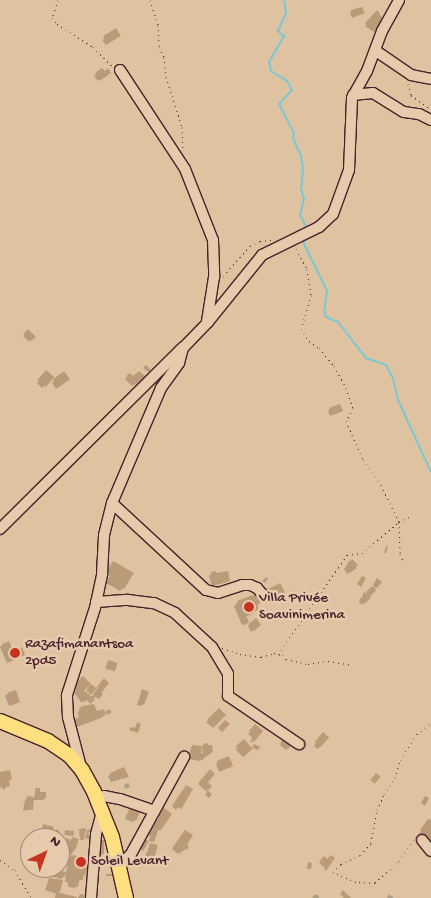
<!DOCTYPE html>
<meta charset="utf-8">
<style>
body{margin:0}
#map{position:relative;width:431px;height:898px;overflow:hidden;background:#dfc3a0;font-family:"Gochi Hand",sans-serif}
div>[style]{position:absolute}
.shadow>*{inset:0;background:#0003;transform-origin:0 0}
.stream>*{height:2px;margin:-1px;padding:0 1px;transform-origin:1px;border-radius:1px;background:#79c8d5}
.building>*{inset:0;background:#bb9a77;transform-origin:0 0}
.path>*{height:1px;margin-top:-0.5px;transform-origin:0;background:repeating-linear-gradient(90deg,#4a1f2b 0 1px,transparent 0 5px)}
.roads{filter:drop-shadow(1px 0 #4a1f2b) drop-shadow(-1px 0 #4a1f2b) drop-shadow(0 1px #4a1f2b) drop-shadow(0 -1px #4a1f2b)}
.minor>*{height:10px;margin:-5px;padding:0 5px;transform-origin:5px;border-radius:5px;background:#e5caac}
.major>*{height:14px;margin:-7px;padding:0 7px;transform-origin:7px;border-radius:7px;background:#fddf80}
.dots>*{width:14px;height:14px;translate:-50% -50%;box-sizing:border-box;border:2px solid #e5caac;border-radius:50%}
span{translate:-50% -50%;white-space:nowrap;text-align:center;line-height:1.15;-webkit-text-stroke:5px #e5caac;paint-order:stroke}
.poi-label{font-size:15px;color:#4a1f2b}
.left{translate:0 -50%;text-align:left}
.north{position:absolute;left:20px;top:828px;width:50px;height:50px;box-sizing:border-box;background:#e5caac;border:1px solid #a78678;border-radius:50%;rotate:42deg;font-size:14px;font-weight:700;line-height:20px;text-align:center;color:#4a1f2b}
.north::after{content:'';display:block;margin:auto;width:18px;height:22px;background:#c8321e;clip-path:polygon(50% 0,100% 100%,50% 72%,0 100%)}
</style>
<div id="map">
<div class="shadow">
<div style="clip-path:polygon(352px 11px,363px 13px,352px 18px,350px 13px)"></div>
<div style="clip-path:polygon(377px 12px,384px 22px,374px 32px,365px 26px)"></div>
<div style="clip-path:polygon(115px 30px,120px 36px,106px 45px,102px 40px)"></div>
<div style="clip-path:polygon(96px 74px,108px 75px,98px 81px,94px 76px)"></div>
<div style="left:28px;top:331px;width:8px;height:7px;rotate:45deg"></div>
<div style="clip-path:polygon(146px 365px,151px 370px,148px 372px,143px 368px)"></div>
<div style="clip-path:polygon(44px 373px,52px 377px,42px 388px,37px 383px)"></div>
<div style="clip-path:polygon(130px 374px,133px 378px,143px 376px,132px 386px,125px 379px)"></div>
<div style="clip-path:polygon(67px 380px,56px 389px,52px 383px,54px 381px)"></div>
<div style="clip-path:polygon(330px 409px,339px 412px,330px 416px,328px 411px)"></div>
<div style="clip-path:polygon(386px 546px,388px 547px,386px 553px,384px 553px)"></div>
<div style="clip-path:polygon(352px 559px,358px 565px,347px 574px,344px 569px)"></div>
<div style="clip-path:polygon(114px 562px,123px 588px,120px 591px,106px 583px,110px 576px,105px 573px)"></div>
<div style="clip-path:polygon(227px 572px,229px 580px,227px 582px,212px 586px,209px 576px,211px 574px)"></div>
<div style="clip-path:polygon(266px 577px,268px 579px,265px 583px,262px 581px)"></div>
<div style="clip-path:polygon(377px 580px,380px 582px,362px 605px,359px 602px,360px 599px,374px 587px)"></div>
<div style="clip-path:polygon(270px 590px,285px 595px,273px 602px,268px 592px)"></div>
<div style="clip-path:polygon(238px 602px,260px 602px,254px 613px,245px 617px,247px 622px,242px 625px,234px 606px)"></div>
<div style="clip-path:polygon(250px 624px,258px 627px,251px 632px,248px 626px)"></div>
<div style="clip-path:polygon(2px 645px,12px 652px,23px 655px,7px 663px,0 647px)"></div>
<div style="clip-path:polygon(83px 678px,89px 684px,82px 692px,88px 697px,82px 703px,74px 693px,78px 689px,75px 686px)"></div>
<div style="clip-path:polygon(104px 680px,108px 683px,98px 698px,95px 697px,90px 703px,88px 702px)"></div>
<div style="clip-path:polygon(142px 690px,143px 704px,141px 706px,137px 705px)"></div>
<div style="clip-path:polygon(7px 694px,19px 701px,9px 706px,5px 696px)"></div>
<div style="clip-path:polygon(83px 707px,105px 715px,101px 718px,69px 730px,79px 719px,78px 712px)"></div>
<div style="clip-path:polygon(109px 709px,112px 712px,108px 715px,105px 712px)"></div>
<div style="clip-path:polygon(219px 710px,224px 715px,213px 728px,206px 722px)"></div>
<div style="clip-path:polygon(255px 726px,262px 731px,251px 743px,250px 742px,253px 738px,248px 734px)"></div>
<div style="left:323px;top:734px;width:5px;height:15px;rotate:37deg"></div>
<div style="left:244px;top:741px;width:11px;height:12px;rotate:45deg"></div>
<div style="clip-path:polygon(282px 742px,288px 748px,286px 750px,280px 745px)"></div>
<div style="clip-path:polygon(254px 744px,260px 747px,258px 750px,252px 748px)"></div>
<div style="clip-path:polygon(204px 745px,210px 754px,200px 761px,187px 759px,193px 746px,203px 755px,202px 747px)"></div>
<div style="clip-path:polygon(218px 762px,232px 766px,219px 772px,216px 764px)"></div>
<div style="clip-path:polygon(210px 771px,206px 782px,211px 786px,207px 790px,212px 794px,209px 798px,205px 795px,207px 792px,198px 784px)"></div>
<div style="clip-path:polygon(0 773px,10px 779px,5px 789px,3px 790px,2px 786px,0 788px)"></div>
<div style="clip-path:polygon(111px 774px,127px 777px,111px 782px,108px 776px)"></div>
<div style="clip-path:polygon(128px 783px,130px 787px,125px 789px,124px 785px)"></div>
<div style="clip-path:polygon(184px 788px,191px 790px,176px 810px,172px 806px)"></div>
<div style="clip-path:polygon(36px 789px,45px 798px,43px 800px,33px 800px,32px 809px,23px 811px,25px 800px,28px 798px,34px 798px)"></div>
<div style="clip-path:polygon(425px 796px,429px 798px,425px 806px,421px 803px)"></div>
<div style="clip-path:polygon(130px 809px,135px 820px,133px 822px,125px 819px)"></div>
<div style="clip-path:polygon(161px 811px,171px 814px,160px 830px,157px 831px,152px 842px,149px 841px,151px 837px,144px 833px,152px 828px,160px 817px,158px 815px)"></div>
<div style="clip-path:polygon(431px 820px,431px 838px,426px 843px,418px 835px,423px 829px,422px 828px)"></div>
<div style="clip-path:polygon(43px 826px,51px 836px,49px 838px,39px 836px)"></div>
<div style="clip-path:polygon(91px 829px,88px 835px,91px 835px,91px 838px,85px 839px,87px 830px)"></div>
<div style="clip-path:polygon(56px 830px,59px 830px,59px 835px,55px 834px)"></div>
<div style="clip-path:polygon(183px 833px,186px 849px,178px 854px,172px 849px)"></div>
<div style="clip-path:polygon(72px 839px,75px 849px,71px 855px,67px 853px,69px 845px,66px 848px,63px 848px,66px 840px,70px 841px)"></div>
<div style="clip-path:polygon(150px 844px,153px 856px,151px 858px,145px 857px)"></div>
<div style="clip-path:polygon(64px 851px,63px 855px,60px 855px,61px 851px)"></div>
<div style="clip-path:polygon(71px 856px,87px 873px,82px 876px,75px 888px,68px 887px,68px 882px,65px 882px,66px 874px,61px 879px,50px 876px,52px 868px,60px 868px,60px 859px,64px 860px,60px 872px,66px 873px,68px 860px)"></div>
<div style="left:98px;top:857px;width:4px;height:4px;rotate:14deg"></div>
<div style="clip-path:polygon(324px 858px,327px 861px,334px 858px,323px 873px,326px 869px,319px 863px)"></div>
<div style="clip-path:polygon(308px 862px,312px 863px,311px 869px,307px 869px)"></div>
<div style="left:112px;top:874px;width:2px;height:6px;rotate:90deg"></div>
<div style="clip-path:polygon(50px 879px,59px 891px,57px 894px,45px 890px)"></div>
<div style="clip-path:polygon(80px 894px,87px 895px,86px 898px,78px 898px)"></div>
<div style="clip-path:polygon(315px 894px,319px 896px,319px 898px,312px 898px)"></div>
<div style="clip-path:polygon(389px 894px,394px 898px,387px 898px)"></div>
</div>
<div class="stream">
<div style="left:284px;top:0;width:13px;rotate:81deg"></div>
<div style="left:286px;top:13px;width:20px;rotate:114deg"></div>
<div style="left:278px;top:31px;width:8px;rotate:40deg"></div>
<div style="left:284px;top:36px;width:30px;rotate:120deg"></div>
<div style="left:269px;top:62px;width:9px;rotate:77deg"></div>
<div style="left:271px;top:71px;width:19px;rotate:32deg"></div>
<div style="left:287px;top:81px;width:10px;rotate:61deg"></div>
<div style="left:292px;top:90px;width:19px;rotate:133deg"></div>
<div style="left:279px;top:104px;width:33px;rotate:63deg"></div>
<div style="left:294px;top:133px;width:5px;rotate:101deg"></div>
<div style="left:293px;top:138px;width:20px;rotate:66deg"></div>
<div style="left:301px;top:156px;width:12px;rotate:81deg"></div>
<div style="left:303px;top:168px;width:21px;rotate:95deg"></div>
<div style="left:301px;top:189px;width:9px;rotate:72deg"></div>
<div style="left:304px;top:198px;width:17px;rotate:103deg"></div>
<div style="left:300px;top:215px;width:15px;rotate:62deg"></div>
<div style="left:308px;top:237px;width:7px;rotate:135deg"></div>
<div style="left:303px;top:242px;width:55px;rotate:63.9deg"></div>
<div style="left:327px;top:291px;width:21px;rotate:98deg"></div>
<div style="left:324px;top:312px;width:5px;rotate:68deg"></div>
<div style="left:326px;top:317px;width:13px;rotate:23deg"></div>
<div style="left:338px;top:322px;width:46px;rotate:52.1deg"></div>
<div style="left:366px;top:358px;width:21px;rotate:19deg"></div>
<div style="left:386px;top:365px;width:15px;rotate:62deg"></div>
<div style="left:393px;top:378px;width:23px;rotate:77deg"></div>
<div style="left:398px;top:400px;width:79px;rotate:65.4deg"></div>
</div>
<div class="building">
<div style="clip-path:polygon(362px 7px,365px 13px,354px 17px,351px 10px)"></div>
<div style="clip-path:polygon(377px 10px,385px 22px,377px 31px,365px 23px)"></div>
<div style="left:116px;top:28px;width:9px;height:15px;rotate:58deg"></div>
<div style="clip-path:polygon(102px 68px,105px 71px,108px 68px,111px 73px,101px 80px,95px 73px)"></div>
<div style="left:28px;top:329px;width:11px;height:6px;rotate:45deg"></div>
<div style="left:46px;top:370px;width:11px;height:13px;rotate:41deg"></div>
<div style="left:64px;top:371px;width:10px;height:14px;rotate:53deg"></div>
<div style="clip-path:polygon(139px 371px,145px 376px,135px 385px,126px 376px,130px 373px,133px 376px)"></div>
<div style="clip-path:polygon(340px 404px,343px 411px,333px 415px,329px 408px)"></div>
<div style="clip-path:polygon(113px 561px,134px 573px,124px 589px,108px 579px,113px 572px,108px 569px)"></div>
<div style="clip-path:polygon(349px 561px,357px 568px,350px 573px,346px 566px)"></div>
<div style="clip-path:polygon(216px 571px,216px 573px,228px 571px,230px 581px,214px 585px,211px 572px)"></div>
<div style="clip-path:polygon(362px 576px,366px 578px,361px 587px,357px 584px)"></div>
<div style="clip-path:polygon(377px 578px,382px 582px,377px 588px,373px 585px)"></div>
<div style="left:280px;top:583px;width:13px;height:13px;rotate:63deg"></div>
<div style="left:372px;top:586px;width:6px;height:8px;rotate:45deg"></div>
<div style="clip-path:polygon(364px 592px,371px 597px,365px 604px,361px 600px)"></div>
<div style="clip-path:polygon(258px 593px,262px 602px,257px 604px,259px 610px,243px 616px,237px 601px)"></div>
<div style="left:246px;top:616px;width:7px;height:7px;rotate:63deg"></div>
<div style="clip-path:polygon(256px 618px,261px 625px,254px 631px,249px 624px)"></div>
<div style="clip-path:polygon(9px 641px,13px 651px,22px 647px,25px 655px,9px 662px,2px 644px)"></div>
<div style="left:108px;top:660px;width:10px;height:9px;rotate:17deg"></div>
<div style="left:83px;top:676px;width:11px;height:10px;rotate:45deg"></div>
<div style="clip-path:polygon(104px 678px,109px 683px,102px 692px,98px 687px,91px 695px,86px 690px,91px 684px,96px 688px)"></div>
<div style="clip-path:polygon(78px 686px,95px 699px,91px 704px,87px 700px,85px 702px,75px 690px)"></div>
<div style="clip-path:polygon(97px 689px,103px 694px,99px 699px,93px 695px)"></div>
<div style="clip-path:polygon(142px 689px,149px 692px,144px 705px,139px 703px)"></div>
<div style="left:16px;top:690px;width:13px;height:9px;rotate:72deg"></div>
<div style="clip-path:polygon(94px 704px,97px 711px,104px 709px,106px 715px,72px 728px,70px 721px,81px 717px,79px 709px,82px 706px)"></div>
<div style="left:219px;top:708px;width:10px;height:16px;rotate:45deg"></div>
<div style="clip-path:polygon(225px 720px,230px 724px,222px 732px,218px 728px)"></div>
<div style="clip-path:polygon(137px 722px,141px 724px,138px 733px,129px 730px,131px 727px,135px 728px)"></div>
<div style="clip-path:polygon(255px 724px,263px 731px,254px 742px,251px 739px,254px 735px,249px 731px)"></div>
<div style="left:323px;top:732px;width:8px;height:13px;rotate:40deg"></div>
<div style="left:284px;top:738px;width:10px;height:6px;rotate:37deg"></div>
<div style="left:244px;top:739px;width:13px;height:11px;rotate:48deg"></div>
<div style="clip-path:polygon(208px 743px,208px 745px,212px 745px,213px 752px,205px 756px,203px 744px)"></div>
<div style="clip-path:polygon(192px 745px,202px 746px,201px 753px,204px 754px,203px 760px,188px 757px)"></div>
<div style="left:229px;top:756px;width:11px;height:13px;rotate:68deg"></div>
<div style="clip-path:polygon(124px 767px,129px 777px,113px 781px,110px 773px)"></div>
<div style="clip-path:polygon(210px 769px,215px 774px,208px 782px,212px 786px,209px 790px,199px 782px)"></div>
<div style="clip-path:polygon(10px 770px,12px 779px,9px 780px,10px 786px,6px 787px,5px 782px,1px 783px,2px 787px,0 788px,0 772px)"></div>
<div style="left:376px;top:773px;width:6px;height:9px;rotate:39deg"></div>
<div style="left:186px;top:785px;width:8px;height:23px;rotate:30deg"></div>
<div style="clip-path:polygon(35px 788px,40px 788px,40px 792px,46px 792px,46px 798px,36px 798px)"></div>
<div style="clip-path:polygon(27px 796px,34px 797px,33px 810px,24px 809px)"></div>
<div style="left:130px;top:807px;width:11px;height:11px;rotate:22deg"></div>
<div style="clip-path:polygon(163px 807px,172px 814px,161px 830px,154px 826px,161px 814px,159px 813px)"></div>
<div style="clip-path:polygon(428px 819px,431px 820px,431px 841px,420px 830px)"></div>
<div style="left:43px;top:824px;width:11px;height:10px;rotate:15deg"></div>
<div style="clip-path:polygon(149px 825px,158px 831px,154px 842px,149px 840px,152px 834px,145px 830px)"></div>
<div style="clip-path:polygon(86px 828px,84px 840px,80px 840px,79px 829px)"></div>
<div style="left:65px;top:830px;width:9px;height:5px;rotate:6deg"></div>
<div style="clip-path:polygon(185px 830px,193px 835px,187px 845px,189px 846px,187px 850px,185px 848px,181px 852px,173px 847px)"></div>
<div style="left:72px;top:837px;width:7px;height:11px;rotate:16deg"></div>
<div style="clip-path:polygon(65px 838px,70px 839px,67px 848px,63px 847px)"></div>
<div style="clip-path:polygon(142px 838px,149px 841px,143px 851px,137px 847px)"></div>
<div style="clip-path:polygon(98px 840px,104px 840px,104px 854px,99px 854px)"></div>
<div style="left:150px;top:843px;width:8px;height:13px;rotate:14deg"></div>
<div style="clip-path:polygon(71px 855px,86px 857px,85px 867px,89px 868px,89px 873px,84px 872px,83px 880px,79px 880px,78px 887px,68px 884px,68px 880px,70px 881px,68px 878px)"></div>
<div style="clip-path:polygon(331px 855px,335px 858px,326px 871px,324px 870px,327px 866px,320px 861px,324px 856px,327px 859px)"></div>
<div style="left:53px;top:869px;width:13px;height:5px;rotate:13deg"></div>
<div style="clip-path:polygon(49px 878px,63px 880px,60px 892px,46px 888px)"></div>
<div style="clip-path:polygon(343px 890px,351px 898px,344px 898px,340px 894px)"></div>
<div style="clip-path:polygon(56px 892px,77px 897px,77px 898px,55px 898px)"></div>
</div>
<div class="path">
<div style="left:58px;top:0;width:19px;rotate:108deg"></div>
<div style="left:52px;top:18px;width:8px;rotate:50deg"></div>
<div style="left:57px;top:24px;width:43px;rotate:32.6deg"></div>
<div style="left:93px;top:47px;width:27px;rotate:45deg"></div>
<div style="left:150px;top:0;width:26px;rotate:72deg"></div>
<div style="left:158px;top:25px;width:22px;rotate:87deg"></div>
<div style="left:159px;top:47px;width:11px;rotate:63deg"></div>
<div style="left:164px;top:57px;width:20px;rotate:84deg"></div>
<div style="left:166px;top:77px;width:52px;rotate:72.3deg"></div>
<div style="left:182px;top:127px;width:24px;rotate:88deg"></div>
<div style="left:408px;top:84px;width:11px;rotate:75deg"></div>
<div style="left:411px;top:95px;width:24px;rotate:36deg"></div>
<div style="left:296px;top:249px;width:23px;rotate:61deg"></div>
<div style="left:307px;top:269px;width:26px;rotate:81deg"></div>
<div style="left:311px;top:295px;width:35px;rotate:106deg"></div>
<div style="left:301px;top:329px;width:14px;rotate:56deg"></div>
<div style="left:309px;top:341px;width:12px;rotate:35deg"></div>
<div style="left:319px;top:348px;width:23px;rotate:50deg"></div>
<div style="left:334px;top:366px;width:25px;rotate:61deg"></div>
<div style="left:346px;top:388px;width:21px;rotate:71deg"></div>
<div style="left:353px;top:408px;width:15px;rotate:118deg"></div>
<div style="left:346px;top:421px;width:43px;rotate:66.4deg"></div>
<div style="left:363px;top:460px;width:31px;rotate:54deg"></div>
<div style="left:381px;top:485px;width:41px;rotate:64.1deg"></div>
<div style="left:399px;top:522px;width:32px;rotate:88deg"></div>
<div style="left:400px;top:554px;width:10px;rotate:66deg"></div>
<div style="left:223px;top:276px;width:40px;rotate:-48deg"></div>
<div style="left:250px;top:246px;width:11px;rotate:-27deg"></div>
<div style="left:260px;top:241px;width:11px;rotate:-5deg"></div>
<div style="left:222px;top:648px;width:19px;rotate:18deg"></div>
<div style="left:240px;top:654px;width:21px;rotate:8deg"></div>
<div style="left:261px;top:657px;width:14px;rotate:-17deg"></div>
<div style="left:274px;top:653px;width:8px;rotate:14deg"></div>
<div style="left:282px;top:655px;width:6px;rotate:45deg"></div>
<div style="left:286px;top:659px;width:23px;rotate:13deg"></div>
<div style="left:308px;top:664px;width:20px;rotate:-9deg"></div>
<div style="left:328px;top:661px;width:25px;rotate:9deg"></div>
<div style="left:278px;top:654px;width:121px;rotate:-55.1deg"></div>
<div style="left:347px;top:555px;width:15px;rotate:-8deg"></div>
<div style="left:362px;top:553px;width:48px;rotate:-40deg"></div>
<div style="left:399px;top:522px;width:11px;rotate:-27deg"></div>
<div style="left:414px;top:840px;width:27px;rotate:126deg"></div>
<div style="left:398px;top:862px;width:31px;rotate:138deg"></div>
<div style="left:375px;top:883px;width:19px;rotate:-177deg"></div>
<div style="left:356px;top:882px;width:25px;rotate:-157deg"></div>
<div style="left:333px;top:872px;width:11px;rotate:-45deg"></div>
<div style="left:341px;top:864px;width:21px;rotate:-25deg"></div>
<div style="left:360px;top:855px;width:16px;rotate:-47deg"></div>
<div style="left:371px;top:843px;width:34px;rotate:-80deg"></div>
<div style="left:377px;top:810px;width:17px;rotate:-66deg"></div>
<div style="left:384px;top:794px;width:19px;rotate:-55deg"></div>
<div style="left:395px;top:778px;width:19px;rotate:-74deg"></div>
<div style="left:400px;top:760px;width:31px;rotate:-57deg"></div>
<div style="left:417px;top:734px;width:18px;rotate:-38deg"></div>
<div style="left:0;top:860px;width:18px;rotate:34deg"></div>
<div style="left:15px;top:870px;width:32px;rotate:60deg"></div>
</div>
<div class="roads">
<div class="minor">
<div style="left:376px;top:51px;width:42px;rotate:34.4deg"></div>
<div style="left:411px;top:75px;width:20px;rotate:11deg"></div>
<div style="left:120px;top:70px;width:118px;rotate:56.7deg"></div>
<div style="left:185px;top:169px;width:76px;rotate:68.5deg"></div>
<div style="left:213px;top:240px;width:37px;rotate:88deg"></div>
<div style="left:214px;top:277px;width:45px;rotate:99deg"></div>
<div style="left:353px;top:95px;width:20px;rotate:-6deg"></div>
<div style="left:373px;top:93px;width:36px;rotate:32deg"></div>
<div style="left:404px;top:112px;width:15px;rotate:8deg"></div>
<div style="left:419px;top:114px;width:13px;rotate:27deg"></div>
<div style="left:112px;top:503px;width:128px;rotate:42.8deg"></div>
<div style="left:206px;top:590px;width:12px;rotate:14deg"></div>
<div style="left:218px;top:593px;width:25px;rotate:-18deg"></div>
<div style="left:242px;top:585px;width:8px"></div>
<div style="left:250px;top:585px;width:8px;rotate:23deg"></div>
<div style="left:257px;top:588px;width:12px;rotate:48deg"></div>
<div style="left:0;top:529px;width:257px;rotate:-44.8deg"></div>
<div style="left:96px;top:602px;width:32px;rotate:-4deg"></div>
<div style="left:128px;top:600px;width:26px;rotate:7deg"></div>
<div style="left:154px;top:603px;width:23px;rotate:25deg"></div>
<div style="left:175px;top:613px;width:50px;rotate:42.6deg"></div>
<div style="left:212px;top:647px;width:31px;rotate:59deg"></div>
<div style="left:228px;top:674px;width:22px;rotate:90deg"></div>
<div style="left:228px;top:696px;width:86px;rotate:34.1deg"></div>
<div style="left:81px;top:767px;width:52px;rotate:-104.6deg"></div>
<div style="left:68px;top:717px;width:22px;rotate:-93deg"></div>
<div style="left:67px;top:695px;width:91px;rotate:-72.2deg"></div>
<div style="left:95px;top:608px;width:35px;rotate:-78deg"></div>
<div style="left:102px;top:574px;width:39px;rotate:-87deg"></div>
<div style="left:104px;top:535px;width:33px;rotate:-76deg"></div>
<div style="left:112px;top:503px;width:125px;rotate:-66.9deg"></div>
<div style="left:161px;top:388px;width:31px;rotate:-54deg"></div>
<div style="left:179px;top:363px;width:16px;rotate:-75deg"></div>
<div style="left:183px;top:348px;width:36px;rotate:-46deg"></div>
<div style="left:208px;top:322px;width:86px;rotate:-51.1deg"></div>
<div style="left:262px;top:255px;width:64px;rotate:-26.2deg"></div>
<div style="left:319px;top:227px;width:19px;rotate:-43deg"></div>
<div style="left:333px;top:214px;width:47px;rotate:-70deg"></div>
<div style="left:349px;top:170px;width:72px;rotate:-87.6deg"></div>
<div style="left:352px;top:98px;width:31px;rotate:-61deg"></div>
<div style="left:367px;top:71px;width:43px;rotate:-69.4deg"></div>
<div style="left:382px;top:31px;width:35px;rotate:-61deg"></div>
<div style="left:97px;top:798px;width:7px;rotate:-16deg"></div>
<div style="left:104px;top:796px;width:16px;rotate:11deg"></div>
<div style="left:120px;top:799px;width:36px;rotate:19deg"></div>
<div style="left:422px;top:840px;width:14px;rotate:51deg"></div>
<div style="left:120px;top:865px;width:16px;rotate:-45deg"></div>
<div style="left:131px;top:854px;width:111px;rotate:-61.3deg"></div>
<div style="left:91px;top:898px;width:64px;rotate:-85.5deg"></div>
<div style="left:96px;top:834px;width:23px;rotate:-75deg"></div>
</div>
<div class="major">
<div style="left:0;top:721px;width:52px;rotate:22.6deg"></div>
<div style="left:48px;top:741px;width:25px;rotate:34deg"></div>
<div style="left:69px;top:755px;width:20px;rotate:49deg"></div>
<div style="left:82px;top:770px;width:25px;rotate:61deg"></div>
<div style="left:94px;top:792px;width:48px;rotate:68.2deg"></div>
<div style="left:112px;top:837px;width:63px;rotate:77.1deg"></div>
</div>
</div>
<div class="dots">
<div style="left:249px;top:607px;background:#c8321e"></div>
<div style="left:15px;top:653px;background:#c8321e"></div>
<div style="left:81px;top:862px;background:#c8321e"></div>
</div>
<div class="poi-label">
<span class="left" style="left:259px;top:607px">Villa Privée<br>Soavinimerina</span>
<span class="left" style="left:25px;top:653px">Razafimanantsoa<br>2pd5</span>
<span class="left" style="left:91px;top:862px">Soleil Levant</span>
</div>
<div class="north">N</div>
</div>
